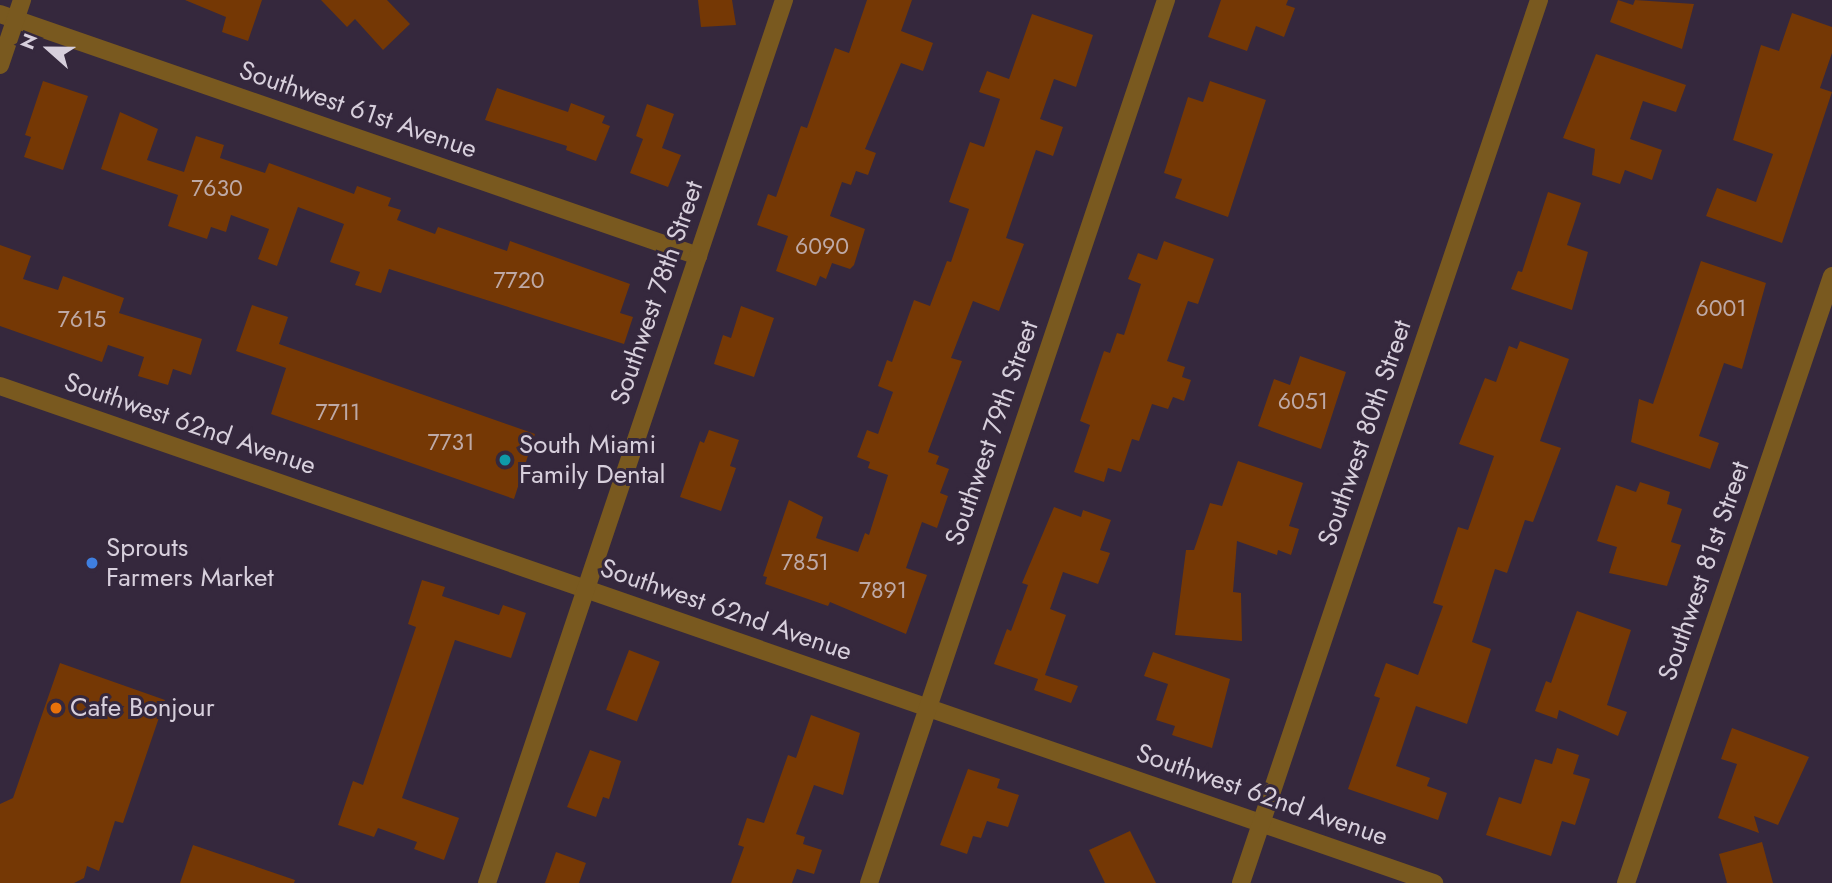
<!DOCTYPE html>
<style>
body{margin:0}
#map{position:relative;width:1832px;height:883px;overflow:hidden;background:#35283d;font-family:Jost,sans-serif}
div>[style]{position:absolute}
.building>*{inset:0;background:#753805;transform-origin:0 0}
.minor>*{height:18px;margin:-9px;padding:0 9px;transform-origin:9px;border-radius:9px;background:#79591f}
.dots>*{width:19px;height:19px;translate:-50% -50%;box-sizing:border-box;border:4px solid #35283d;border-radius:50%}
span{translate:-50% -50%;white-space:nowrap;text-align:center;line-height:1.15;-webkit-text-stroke:6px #35283d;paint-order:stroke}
.number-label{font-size:23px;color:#bea9a6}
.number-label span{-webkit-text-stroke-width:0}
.street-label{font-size:26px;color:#d7cfdc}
.poi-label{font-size:26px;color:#d7cfdc}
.left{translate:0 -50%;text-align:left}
.north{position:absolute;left:14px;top:14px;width:70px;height:70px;-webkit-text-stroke:5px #35283d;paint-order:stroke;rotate:291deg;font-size:19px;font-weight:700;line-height:28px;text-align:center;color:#d7cfdc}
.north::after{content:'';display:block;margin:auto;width:24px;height:32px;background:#d7cfdc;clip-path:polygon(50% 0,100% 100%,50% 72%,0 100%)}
</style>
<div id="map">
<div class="building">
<div style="clip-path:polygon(185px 0,262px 0,248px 41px,222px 32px,226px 17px)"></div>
<div style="clip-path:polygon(321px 0,387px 0,410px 24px,383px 50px,355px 19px,347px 27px)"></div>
<div style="clip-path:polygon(698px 0,732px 0,736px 25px,701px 27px)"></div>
<div style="clip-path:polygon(867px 0,912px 0,901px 31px,933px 43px,923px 71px,901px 63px,865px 149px,876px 153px,868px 175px,856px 171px,851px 185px,842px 182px,830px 216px,865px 229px,854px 265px,850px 269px,832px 263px,826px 279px,820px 276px,816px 286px,776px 271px,788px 236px,757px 225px,768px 194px,776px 197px,801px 126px,807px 128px,835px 48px,849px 53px)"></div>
<div style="clip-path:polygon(1221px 0,1288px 0,1286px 5px,1295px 8px,1284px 37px,1256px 26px,1247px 51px,1208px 37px)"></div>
<div style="clip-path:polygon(1618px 0,1633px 5px,1635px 0,1694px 4px,1682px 49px,1610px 22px)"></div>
<div style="clip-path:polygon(1792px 13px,1832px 27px,1832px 53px,1820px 88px,1832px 92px,1782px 243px,1706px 216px,1717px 188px,1756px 202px,1773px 154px,1733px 140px,1761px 45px,1779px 51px)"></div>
<div style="clip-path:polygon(1032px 14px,1093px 35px,1076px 87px,1054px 79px,1040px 119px,1063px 127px,1053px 156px,1036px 150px,1006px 238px,1024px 244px,999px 311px,973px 301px,951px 358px,962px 361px,928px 452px,939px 456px,936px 464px,949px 469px,940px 493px,948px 496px,937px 528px,922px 522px,906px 568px,927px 575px,906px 634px,830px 602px,828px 606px,765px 584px,767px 577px,763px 576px,789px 500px,823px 517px,816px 538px,858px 552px,865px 533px,869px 535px,888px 475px,868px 468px,870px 462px,857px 457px,867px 430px,878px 434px,893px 392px,878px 386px,887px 360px,892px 362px,914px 300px,930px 306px,947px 261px,951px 262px,969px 209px,949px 202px,970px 142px,984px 147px,1000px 99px,979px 92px,987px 71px,1009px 79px)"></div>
<div style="clip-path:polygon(1596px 54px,1686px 85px,1676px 112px,1643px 101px,1630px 139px,1662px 150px,1652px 180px,1625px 170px,1620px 184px,1592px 175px,1595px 149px,1563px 138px)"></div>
<div style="clip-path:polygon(43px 81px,88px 96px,63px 170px,24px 157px,31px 137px,25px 135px)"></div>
<div style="clip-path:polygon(1210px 81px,1266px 100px,1228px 217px,1175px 198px,1182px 179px,1164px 173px,1188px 97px,1203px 102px)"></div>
<div style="clip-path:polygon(497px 88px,568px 112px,571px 103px,605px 116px,602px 123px,610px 126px,596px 161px,566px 150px,567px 146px,485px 120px)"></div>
<div style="clip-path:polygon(647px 104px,674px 114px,662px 148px,681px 155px,668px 187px,630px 173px,643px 139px,636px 136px)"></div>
<div style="clip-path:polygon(120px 112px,158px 129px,147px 160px,184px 172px,196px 136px,224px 145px,220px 158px,265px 173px,269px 163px,354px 194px,357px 186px,391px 198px,388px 206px,401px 210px,397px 220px,435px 234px,438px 227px,507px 251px,510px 241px,630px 284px,620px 313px,633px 317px,624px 344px,389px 269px,381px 293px,355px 285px,360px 272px,330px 262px,344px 224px,298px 207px,277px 266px,258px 259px,269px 229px,231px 215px,226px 232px,211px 227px,207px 239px,168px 226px,178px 195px,101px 169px)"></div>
<div style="clip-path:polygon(1548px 192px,1581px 203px,1567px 245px,1588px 252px,1572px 310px,1511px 289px,1518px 271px,1522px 272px)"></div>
<div style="clip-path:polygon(1164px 241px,1214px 259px,1198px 304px,1188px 301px,1167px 361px,1185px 367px,1182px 377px,1191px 380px,1184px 401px,1173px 397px,1168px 409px,1152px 404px,1139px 441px,1132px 439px,1121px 472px,1108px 468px,1104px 482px,1074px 472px,1090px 425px,1080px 421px,1104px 351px,1110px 353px,1117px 333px,1124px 335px,1141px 284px,1128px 279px,1138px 253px,1157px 260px)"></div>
<div style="clip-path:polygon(0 245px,31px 256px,23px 279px,58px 290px,63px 276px,124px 298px,119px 313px,202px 339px,191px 375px,173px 369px,168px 385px,138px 376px,144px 357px,108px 345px,102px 362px,0 326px)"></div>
<div style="clip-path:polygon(1701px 261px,1766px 283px,1742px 369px,1724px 363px,1699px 436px,1719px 443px,1710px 469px,1631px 442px,1639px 399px,1653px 404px)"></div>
<div style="clip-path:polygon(252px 305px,288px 317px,279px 344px,535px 434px,514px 499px,271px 414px,286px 368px,236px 351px)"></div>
<div style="clip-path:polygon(741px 306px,774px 318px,754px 377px,714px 364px,723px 335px,731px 338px)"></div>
<div style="clip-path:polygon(1520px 341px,1569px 359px,1540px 441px,1561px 448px,1533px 522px,1525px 520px,1507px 573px,1495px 569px,1472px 642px,1491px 649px,1467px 724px,1416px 706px,1396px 766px,1430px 778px,1427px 786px,1447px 793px,1438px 820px,1348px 789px,1380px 698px,1374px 696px,1386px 663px,1418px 675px,1443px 606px,1433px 603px,1458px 527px,1468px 530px,1494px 456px,1459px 444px,1485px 378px,1496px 382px,1509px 346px,1517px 349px)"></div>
<div style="clip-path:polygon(1300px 356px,1346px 372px,1321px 449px,1258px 426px,1274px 379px,1290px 385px)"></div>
<div style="clip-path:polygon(709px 430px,739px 440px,730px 466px,736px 468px,721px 511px,680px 497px,700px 441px,704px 443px)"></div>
<div style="clip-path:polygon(1238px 461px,1303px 483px,1289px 526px,1299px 529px,1291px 555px,1278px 550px,1277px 555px,1237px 541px,1233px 592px,1241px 593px,1242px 641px,1175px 635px,1186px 550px,1194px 550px,1210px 503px,1222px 506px)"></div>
<div style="clip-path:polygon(1640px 482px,1670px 492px,1667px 504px,1682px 509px,1671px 542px,1681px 545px,1667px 586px,1609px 573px,1617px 547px,1597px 541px,1616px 485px,1636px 492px)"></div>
<div style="clip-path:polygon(1054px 507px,1081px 517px,1083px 510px,1111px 520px,1100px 550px,1110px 553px,1098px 584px,1063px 572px,1050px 609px,1066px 615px,1045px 675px,1078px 686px,1071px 703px,1034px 690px,1038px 679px,994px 664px,1007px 629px,1011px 631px,1028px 585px,1022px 583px)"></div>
<div style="clip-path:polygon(422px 580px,445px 587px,442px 596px,499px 615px,503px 605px,526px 613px,511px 658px,455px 640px,402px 798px,459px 818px,444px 860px,414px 849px,417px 842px,378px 828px,374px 837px,338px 825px,353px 781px,363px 785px,416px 627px,408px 624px)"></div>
<div style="clip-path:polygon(1577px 611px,1631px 630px,1607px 705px,1627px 712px,1618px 736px,1559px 710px,1557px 719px,1535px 711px,1546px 681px,1551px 683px)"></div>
<div style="left:629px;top:650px;width:33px;height:64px;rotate:21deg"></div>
<div style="clip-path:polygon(1153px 652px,1230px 679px,1212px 748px,1172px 735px,1175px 726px,1156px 720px,1168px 684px,1144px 676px)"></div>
<div style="clip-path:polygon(60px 663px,165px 700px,123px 823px,115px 821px,99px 871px,87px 866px,84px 878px,74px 883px,0 883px,0 804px,13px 798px)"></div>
<div style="clip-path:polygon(811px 715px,860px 733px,843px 795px,814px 785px,796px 834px,805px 837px,803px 844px,822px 850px,814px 874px,797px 869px,792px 883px,731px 883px,744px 847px,738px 845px,747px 818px,764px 823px,788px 755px,796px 758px)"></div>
<div style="clip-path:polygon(1732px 728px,1809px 757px,1778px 825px,1754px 816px,1759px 833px,1718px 818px,1737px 764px,1721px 759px)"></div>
<div style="clip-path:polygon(1557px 748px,1579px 755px,1573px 774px,1590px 779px,1575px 825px,1562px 821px,1551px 856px,1486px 835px,1499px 797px,1521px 804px,1535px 759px,1552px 764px)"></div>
<div style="clip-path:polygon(590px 750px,621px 761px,609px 799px,603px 797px,596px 817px,567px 807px)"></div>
<div style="clip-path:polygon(968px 769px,1000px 779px,997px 788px,1019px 795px,1008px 827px,987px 821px,981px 838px,973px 836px,967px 854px,940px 845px)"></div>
<div style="clip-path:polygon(1130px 831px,1156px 883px,1105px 883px,1089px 850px)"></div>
<div style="clip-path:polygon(1762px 842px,1773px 883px,1727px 883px,1719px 854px)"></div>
<div style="clip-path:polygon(193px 845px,295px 880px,294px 883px,180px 883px)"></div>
<div style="clip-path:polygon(556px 852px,586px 863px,579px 883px,545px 883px)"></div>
</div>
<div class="minor">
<div style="left:0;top:14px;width:739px;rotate:19.12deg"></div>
<div style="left:0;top:65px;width:69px;rotate:-71.3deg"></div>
<div style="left:0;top:386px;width:1518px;rotate:19.12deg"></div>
<div style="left:487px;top:883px;width:932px;rotate:-71.41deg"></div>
<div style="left:869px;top:883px;width:932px;rotate:-71.41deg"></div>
<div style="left:1241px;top:883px;width:932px;rotate:-71.35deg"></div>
<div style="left:1626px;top:883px;width:641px;rotate:-71.25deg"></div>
</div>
<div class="dots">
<div style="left:505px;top:460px;background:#0f9aa8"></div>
<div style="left:92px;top:563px;background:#3f7fe0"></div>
<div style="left:56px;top:708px;background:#e8710a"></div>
</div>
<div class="number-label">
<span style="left:217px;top:188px">7630</span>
<span style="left:822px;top:246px">6090</span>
<span style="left:519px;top:280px">7720</span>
<span style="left:1721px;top:308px">6001</span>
<span style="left:82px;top:319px">7615</span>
<span style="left:1303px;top:401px">6051</span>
<span style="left:338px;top:412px">7711</span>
<span style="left:451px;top:442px">7731</span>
<span style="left:805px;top:562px">7851</span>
<span style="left:883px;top:590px">7891</span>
</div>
<div class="street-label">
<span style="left:358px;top:110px;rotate:19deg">Southwest 61st Avenue</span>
<span style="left:657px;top:293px;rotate:-71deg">Southwest 78th Street</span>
<span style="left:190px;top:424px;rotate:19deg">Southwest 62nd Avenue</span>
<span style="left:992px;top:433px;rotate:-71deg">Southwest 79th Street</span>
<span style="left:1365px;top:433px;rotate:-71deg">Southwest 80th Street</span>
<span style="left:1704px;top:571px;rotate:-71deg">Southwest 81st Street</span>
<span style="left:726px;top:610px;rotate:19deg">Southwest 62nd Avenue</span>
<span style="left:1262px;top:795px;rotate:19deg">Southwest 62nd Avenue</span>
</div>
<div class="poi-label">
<span class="left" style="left:519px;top:460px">South Miami<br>Family Dental</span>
<span class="left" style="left:106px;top:563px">Sprouts<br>Farmers Market</span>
<span class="left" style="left:70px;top:708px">Cafe Bonjour</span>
</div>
<div class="north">N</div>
</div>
